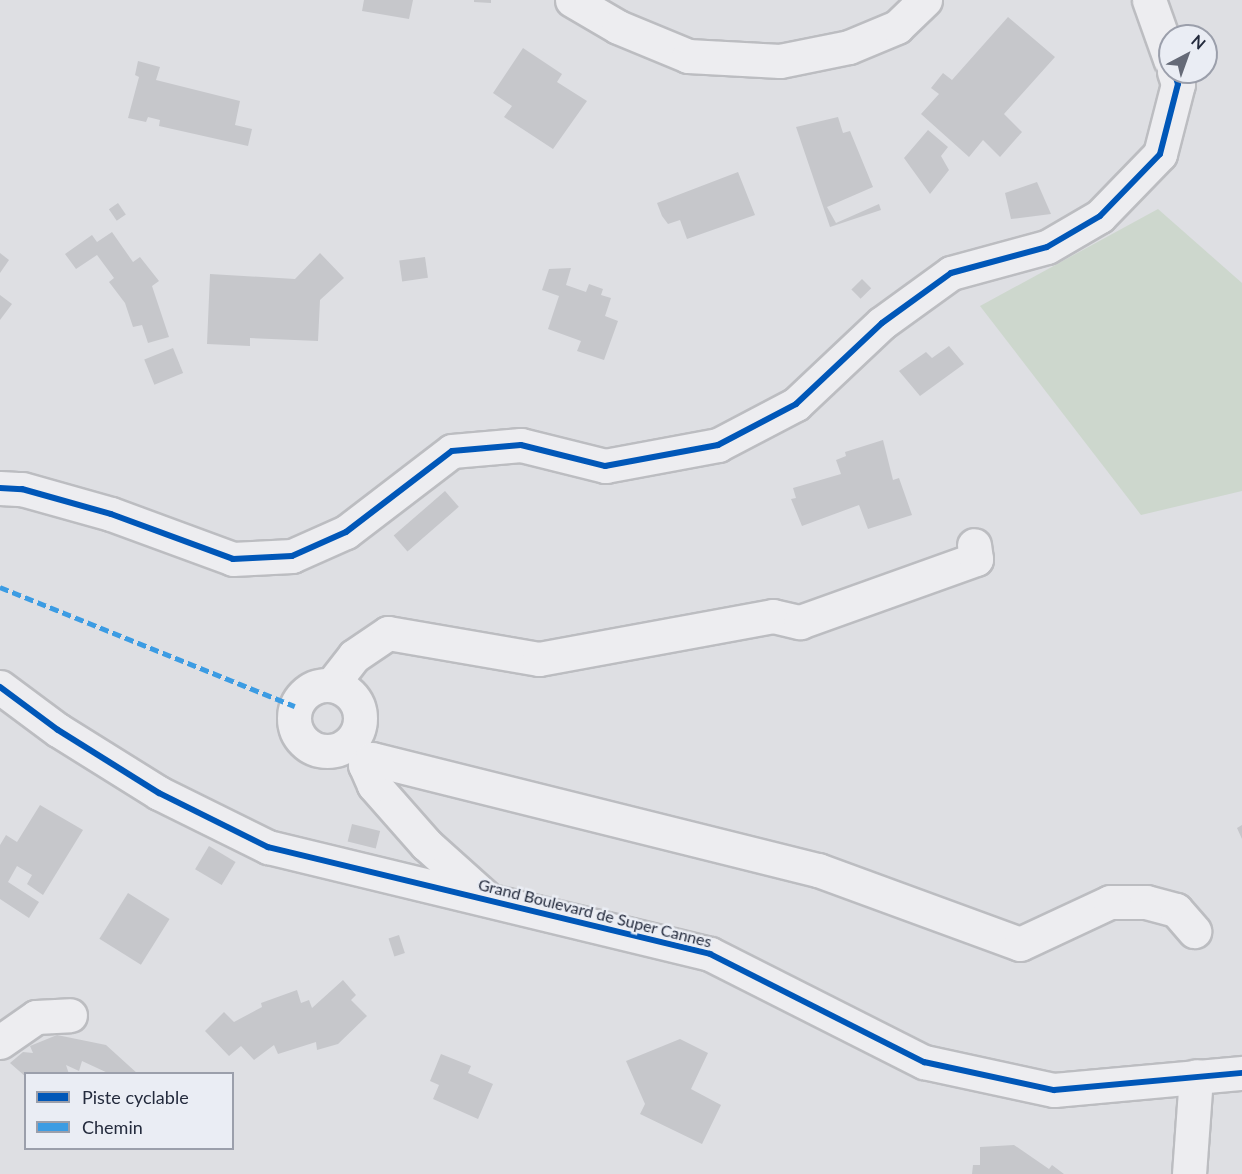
<!DOCTYPE html>
<style>
body{margin:0}
#map{position:relative;width:1242px;height:1174px;overflow:hidden;background:#dedfe3;font-family:Lato,sans-serif}
div>[style]{position:absolute}
.green>*{inset:0;background:#cdd7cd}
.building>*{inset:0;background:#c6c7cb;transform-origin:0 0}
.roads{filter:drop-shadow(2px 0 #bcbdc1) drop-shadow(-2px 0 #bcbdc1) drop-shadow(0 2px #bcbdc1) drop-shadow(0 -2px #bcbdc1)}
.minor>*{height:33px;margin:-16.5px;padding:0 16.5px;transform-origin:16.5px;border-radius:16.5px;background:#ededf0}
.minor>.ring{margin:-16.5px;padding:0;box-sizing:content-box;background:none;border:33px solid #ededf0;border-radius:50%}
.quiet>*{height:4.5px;margin-top:-2.25px;transform-origin:0;background:repeating-linear-gradient(90deg,#3c9ce3 0 9px,transparent 0 13.5px)}
.cycleway>*{height:6px;margin:-3px;padding:0 3px;transform-origin:3px;border-radius:3px;background:#0057b8}
span{translate:-50% -50%;white-space:nowrap;text-align:center;line-height:1.15;-webkit-text-stroke:5px #eaedf4;paint-order:stroke}
.street-label{font-size:16px;color:#242b3d}
.legend{position:absolute;left:24px;top:1072px;width:210px;height:78px;box-sizing:border-box;background:#eaedf4;border:2px solid #9b9fab;margin:0;padding:8px 10px;list-style:none;font-size:18px;color:#242b3d}
.legend li{display:flex;align-items:center;gap:12px;height:30px}
.legend b{width:30px;border:2px solid #9b9fab}
.north{position:absolute;left:1158px;top:24px;width:60px;height:60px;box-sizing:border-box;background:#eaedf4;border:2px solid #9b9fab;border-radius:50%;rotate:41deg;font-size:16px;font-weight:700;line-height:24px;text-align:center;color:#242b3d}
.north::after{content:'';display:block;margin:auto;width:21px;height:27px;background:#656a77;clip-path:polygon(50% 0,100% 100%,50% 72%,0 100%)}
</style>
<div id="map">
<div class="green">
<div style="clip-path:polygon(1158px 209px,1242px 283px,1242px 491px,1141px 515px,980px 306px)"></div>
</div>
<div class="building">
<div style="clip-path:polygon(364px 0,413px 0,409px 19px,362px 11px)"></div>
<div style="clip-path:polygon(474px 0,491px 0,491px 3px,474px 2px)"></div>
<div style="clip-path:polygon(1008px 17px,1055px 57px,1004px 114px,1022px 132px,1000px 157px,983px 140px,969px 157px,921px 114px,939px 94px,931px 88px,943px 73px,952px 80px)"></div>
<div style="clip-path:polygon(523px 48px,562px 74px,557px 82px,587px 101px,553px 149px,504px 117px,512px 106px,493px 93px)"></div>
<div style="clip-path:polygon(138px 61px,160px 67px,156px 80px,240px 101px,235px 125px,252px 129px,248px 146px,159px 126px,160px 120px,148px 117px,146px 122px,128px 118px,139px 77px,135px 75px)"></div>
<div style="clip-path:polygon(838px 117px,843px 133px,850px 131px,873px 187px,827px 207px,836px 223px,879px 204px,881px 210px,830px 227px,796px 127px)"></div>
<div style="clip-path:polygon(928px 130px,948px 147px,941px 156px,949px 170px,930px 194px,904px 158px)"></div>
<div style="clip-path:polygon(738px 172px,755px 215px,687px 239px,680px 220px,668px 224px,662px 216px,657px 203px)"></div>
<div style="clip-path:polygon(1037px 182px,1051px 214px,1011px 219px,1005px 193px)"></div>
<div style="left:118px;top:203px;width:14px;height:11px;rotate:56deg"></div>
<div style="clip-path:polygon(112px 232px,133px 262px,140px 257px,159px 281px,152px 286px,169px 337px,148px 343px,142px 325px,133px 327px,125px 303px,109px 282px,114px 278px,97px 255px,76px 269px,65px 254px,92px 235px,97px 242px)"></div>
<div style="clip-path:polygon(0 253px,9px 260px,0 273px)"></div>
<div style="clip-path:polygon(320px 253px,344px 278px,320px 300px,318px 341px,250px 338px,250px 346px,207px 344px,210px 274px,295px 279px)"></div>
<div style="left:425px;top:257px;width:21px;height:26px;rotate:82deg"></div>
<div style="clip-path:polygon(571px 268px,566px 285px,586px 292px,589px 284px,603px 289px,601px 295px,611px 298px,605px 316px,618px 321px,604px 360px,577px 351px,581px 341px,548px 329px,559px 296px,542px 290px,549px 269px)"></div>
<div style="left:862px;top:279px;width:13px;height:15px;rotate:45deg"></div>
<div style="clip-path:polygon(0 295px,12px 304px,0 320px)"></div>
<div style="clip-path:polygon(949px 346px,964px 364px,920px 396px,899px 371px,926px 352px,932px 358px)"></div>
<div style="left:173px;top:348px;width:27px;height:31px;rotate:68deg"></div>
<div style="clip-path:polygon(883px 440px,893px 480px,899px 478px,912px 515px,868px 529px,859px 505px,802px 526px,791px 499px,796px 498px,793px 488px,841px 474px,836px 460px,846px 456px,845px 452px)"></div>
<div style="left:445px;top:491px;width:21px;height:68px;rotate:49deg"></div>
<div style="clip-path:polygon(40px 805px,83px 830px,43px 895px,27px 884px,32px 875px,17px 866px,8px 882px,39px 902px,29px 918px,0 899px,0 845px,6px 835px,17px 842px)"></div>
<div style="left:352px;top:824px;width:29px;height:18px;rotate:14deg"></div>
<div style="clip-path:polygon(1242px 825px,1242px 839px,1237px 828px)"></div>
<div style="left:209px;top:846px;width:31px;height:27px;rotate:31deg"></div>
<div style="left:128px;top:893px;width:49px;height:54px;rotate:32deg"></div>
<div style="left:399px;top:935px;width:19px;height:11px;rotate:72deg"></div>
<div style="clip-path:polygon(343px 980px,356px 995px,351px 1000px,367px 1016px,338px 1044px,317px 1050px,316px 1042px,278px 1054px,274px 1045px,254px 1060px,241px 1046px,229px 1056px,205px 1031px,224px 1012px,234px 1022px,262px 1007px,261px 1003px,297px 990px,301px 1003px,309px 1000px,312px 1008px)"></div>
<div style="clip-path:polygon(57px 1035px,106px 1045px,138px 1074px,110px 1074px,82px 1061px,79px 1071px,66px 1065px,69px 1074px,26px 1074px,26px 1077px,10px 1063px,23px 1052px,33px 1053px,30px 1046px)"></div>
<div style="clip-path:polygon(680px 1039px,708px 1053px,691px 1089px,721px 1105px,702px 1144px,640px 1114px,645px 1104px,626px 1061px)"></div>
<div style="clip-path:polygon(441px 1054px,471px 1066px,468px 1073px,493px 1084px,478px 1119px,433px 1099px,439px 1085px,430px 1081px)"></div>
<div style="clip-path:polygon(1014px 1145px,1049px 1169px,1052px 1165px,1064px 1174px,972px 1174px,973px 1165px,980px 1165px,980px 1147px)"></div>
</div>
<div class="roads">
<div class="minor">
<div style="left:572px;top:0;width:53px;rotate:30.4deg"></div>
<div style="left:618px;top:27px;width:76px;rotate:22.5deg"></div>
<div style="left:688px;top:56px;width:92px;rotate:3.1deg"></div>
<div style="left:780px;top:61px;width:70px;rotate:-11.5deg"></div>
<div style="left:849px;top:47px;width:52px;rotate:-22.6deg"></div>
<div style="left:897px;top:27px;width:39px;rotate:-44deg"></div>
<div style="left:1149px;top:0;width:63px;rotate:70.4deg"></div>
<div style="left:0;top:488px;width:22px;rotate:3deg"></div>
<div style="left:22px;top:489px;width:92px;rotate:15.7deg"></div>
<div style="left:111px;top:514px;width:130px;rotate:20.2deg"></div>
<div style="left:233px;top:559px;width:59px;rotate:-2.9deg"></div>
<div style="left:292px;top:556px;width:59px;rotate:-24deg"></div>
<div style="left:346px;top:532px;width:133px;rotate:-37.4deg"></div>
<div style="left:452px;top:451px;width:69px;rotate:-5deg"></div>
<div style="left:521px;top:445px;width:87px;rotate:14deg"></div>
<div style="left:605px;top:466px;width:115px;rotate:-10.5deg"></div>
<div style="left:718px;top:445px;width:88px;rotate:-27.7deg"></div>
<div style="left:796px;top:404px;width:118px;rotate:-43.3deg"></div>
<div style="left:882px;top:323px;width:85px;rotate:-35.9deg"></div>
<div style="left:951px;top:273px;width:99px;rotate:-15.2deg"></div>
<div style="left:1047px;top:247px;width:61px;rotate:-30.3deg"></div>
<div style="left:1100px;top:216px;width:86px;rotate:-45.9deg"></div>
<div style="left:1160px;top:154px;width:72px;rotate:-75.6deg"></div>
<div style="left:1178px;top:84px;width:13px;rotate:-108deg"></div>
<div style="left:333px;top:683px;width:34px;rotate:-52deg"></div>
<div style="left:354px;top:656px;width:41px;rotate:-34.1deg"></div>
<div style="left:388px;top:633px;width:153px;rotate:9.8deg"></div>
<div style="left:539px;top:659px;width:238px;rotate:-10.4deg"></div>
<div style="left:773px;top:616px;width:28px;rotate:13deg"></div>
<div style="left:800px;top:622px;width:187px;rotate:-19.7deg"></div>
<div style="left:976px;top:559px;width:14px;rotate:-98deg"></div>
<div class="ring" style="left:294px;top:685px;width:33px;height:33px"></div>
<div style="left:0;top:687px;width:72px;rotate:36.6deg"></div>
<div style="left:58px;top:730px;width:119px;rotate:32deg"></div>
<div style="left:159px;top:793px;width:122px;rotate:26.4deg"></div>
<div style="left:268px;top:847px;width:455px;rotate:13.6deg"></div>
<div style="left:710px;top:954px;width:240px;rotate:26.8deg"></div>
<div style="left:924px;top:1062px;width:133px;rotate:12.2deg"></div>
<div style="left:1054px;top:1090px;width:189px;rotate:-5.2deg"></div>
<div style="left:485px;top:897px;width:79px;rotate:-138.1deg"></div>
<div style="left:426px;top:844px;width:79px;rotate:-131.4deg"></div>
<div style="left:374px;top:785px;width:22px;rotate:-114deg"></div>
<div style="left:365px;top:765px;width:9px;rotate:-41deg"></div>
<div style="left:372px;top:759px;width:460px;rotate:14deg"></div>
<div style="left:818px;top:870px;width:215px;rotate:20.1deg"></div>
<div style="left:1020px;top:944px;width:99px;rotate:-25deg"></div>
<div style="left:1110px;top:902px;width:36px"></div>
<div style="left:1146px;top:902px;width:31px;rotate:15deg"></div>
<div style="left:1176px;top:910px;width:28px;rotate:49deg"></div>
<div style="left:0;top:1042px;width:44px;rotate:-34.8deg"></div>
<div style="left:36px;top:1017px;width:34px;rotate:-3deg"></div>
<div style="left:1189px;top:1174px;width:98px;rotate:-85.9deg"></div>
</div>
</div>
<div class="quiet">
<div style="left:0;top:587px;width:318px;rotate:22deg"></div>
</div>
<div class="cycleway">
<div style="left:0;top:488px;width:22px;rotate:3deg"></div>
<div style="left:22px;top:489px;width:92px;rotate:15.7deg"></div>
<div style="left:111px;top:514px;width:130px;rotate:20.2deg"></div>
<div style="left:233px;top:559px;width:59px;rotate:-2.9deg"></div>
<div style="left:292px;top:556px;width:59px;rotate:-24deg"></div>
<div style="left:346px;top:532px;width:133px;rotate:-37.4deg"></div>
<div style="left:452px;top:451px;width:69px;rotate:-5deg"></div>
<div style="left:521px;top:445px;width:87px;rotate:14deg"></div>
<div style="left:605px;top:466px;width:115px;rotate:-10.5deg"></div>
<div style="left:718px;top:445px;width:88px;rotate:-27.7deg"></div>
<div style="left:796px;top:404px;width:118px;rotate:-43.3deg"></div>
<div style="left:882px;top:323px;width:85px;rotate:-35.9deg"></div>
<div style="left:951px;top:273px;width:99px;rotate:-15.2deg"></div>
<div style="left:1047px;top:247px;width:61px;rotate:-30.3deg"></div>
<div style="left:1100px;top:216px;width:86px;rotate:-45.9deg"></div>
<div style="left:1160px;top:154px;width:72px;rotate:-75.6deg"></div>
<div style="left:1178px;top:84px;width:13px;rotate:-108deg"></div>
<div style="left:0;top:687px;width:72px;rotate:36.6deg"></div>
<div style="left:58px;top:730px;width:119px;rotate:32deg"></div>
<div style="left:159px;top:793px;width:122px;rotate:26.4deg"></div>
<div style="left:268px;top:847px;width:455px;rotate:13.6deg"></div>
<div style="left:710px;top:954px;width:240px;rotate:26.8deg"></div>
<div style="left:924px;top:1062px;width:133px;rotate:12.2deg"></div>
<div style="left:1054px;top:1090px;width:189px;rotate:-5.2deg"></div>
</div>
<div class="street-label">
<span style="left:595px;top:913px;rotate:14deg">Grand Boulevard de Super Cannes</span>
</div>
<ul class="legend">
<li><b style="height:8px;background:#0057b8"></b>Piste cyclable</li>
<li><b style="height:8px;background:#3c9ce3"></b>Chemin</li>
</ul>
<div class="north">N</div>
</div>
